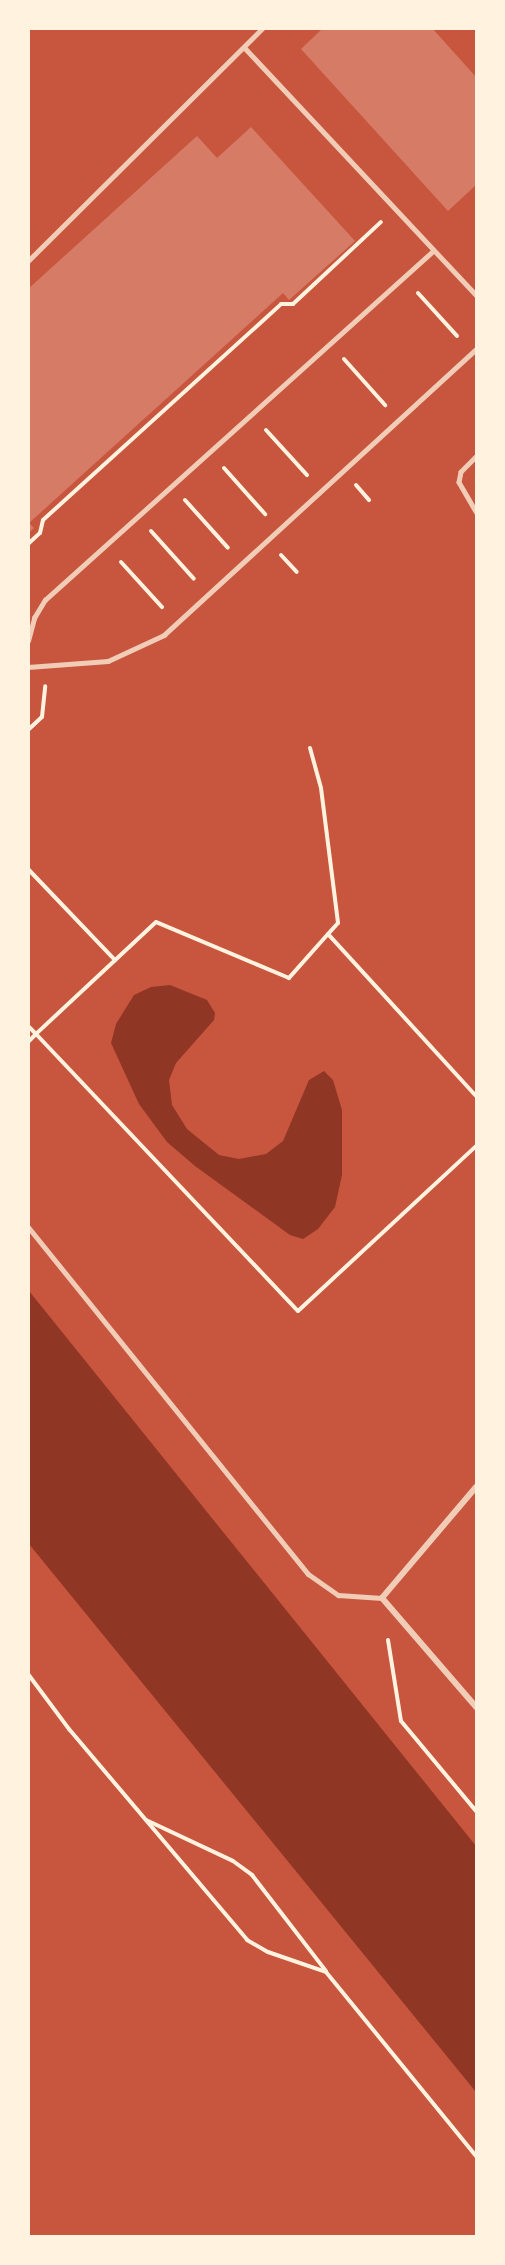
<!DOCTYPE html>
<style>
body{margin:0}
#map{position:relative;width:505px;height:2265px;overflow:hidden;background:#c8553d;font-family:"Crimson Pro",serif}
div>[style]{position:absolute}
.water>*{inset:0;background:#8f3625}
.building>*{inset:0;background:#d67c66}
.path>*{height:4px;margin:-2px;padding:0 2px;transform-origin:2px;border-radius:2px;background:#fff3e0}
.service>*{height:4.5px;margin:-2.25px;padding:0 2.25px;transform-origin:2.25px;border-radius:2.25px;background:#f1ccb7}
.pedestrian>*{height:5px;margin:-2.5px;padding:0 2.5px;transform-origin:2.5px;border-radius:2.5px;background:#f1ccb7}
.minor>*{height:6px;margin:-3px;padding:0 3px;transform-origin:3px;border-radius:3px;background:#f1ccb7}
span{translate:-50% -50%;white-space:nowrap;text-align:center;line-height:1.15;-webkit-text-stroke:5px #fff3e0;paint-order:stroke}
.frame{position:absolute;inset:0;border:30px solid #fff3e0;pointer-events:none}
</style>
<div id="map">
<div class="water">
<div style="clip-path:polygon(170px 985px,207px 1000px,215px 1013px,214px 1020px,176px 1063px,169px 1080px,172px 1105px,187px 1129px,219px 1155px,239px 1159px,266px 1154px,283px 1141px,309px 1080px,324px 1071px,333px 1080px,342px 1110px,342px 1175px,335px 1207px,318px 1229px,303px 1239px,290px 1235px,195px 1166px,167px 1142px,139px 1104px,111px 1043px,116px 1024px,134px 995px,151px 987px)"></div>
<div style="clip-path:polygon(29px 1291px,476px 1846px,476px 2092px,29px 1544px)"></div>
</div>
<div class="building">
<div style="clip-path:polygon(323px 28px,432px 28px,476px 77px,476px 185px,448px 211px,301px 49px)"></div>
<div style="clip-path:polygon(251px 127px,355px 241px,289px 300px,283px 293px,29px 523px,34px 528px,28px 533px,28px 289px,197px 136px,217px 158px)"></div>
</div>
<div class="path">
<div style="left:418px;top:293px;width:58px;rotate:47.8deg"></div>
<div style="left:344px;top:359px;width:62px;rotate:48.3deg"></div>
<div style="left:266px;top:430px;width:61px;rotate:47.7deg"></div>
<div style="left:224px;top:468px;width:62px;rotate:48.3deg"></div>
<div style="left:356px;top:485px;width:20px;rotate:49deg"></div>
<div style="left:185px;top:500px;width:64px;rotate:48.1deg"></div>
<div style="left:151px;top:531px;width:64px;rotate:48.1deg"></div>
<div style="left:28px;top:544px;width:16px;rotate:-43deg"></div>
<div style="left:40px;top:533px;width:13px;rotate:-77deg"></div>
<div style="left:43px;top:520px;width:321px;rotate:-42.2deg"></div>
<div style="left:281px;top:304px;width:12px"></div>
<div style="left:293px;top:304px;width:120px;rotate:-43deg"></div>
<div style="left:281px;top:555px;width:23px;rotate:47deg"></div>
<div style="left:121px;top:562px;width:61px;rotate:47.7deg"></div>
<div style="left:28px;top:730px;width:19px;rotate:-43deg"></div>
<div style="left:42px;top:717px;width:31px;rotate:-84deg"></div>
<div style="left:310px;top:748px;width:41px;rotate:74.6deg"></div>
<div style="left:321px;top:788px;width:136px;rotate:82.8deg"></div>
<div style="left:338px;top:923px;width:15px;rotate:132deg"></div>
<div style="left:28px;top:869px;width:126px;rotate:46.3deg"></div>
<div style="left:28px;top:1026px;width:11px;rotate:45deg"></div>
<div style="left:36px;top:1034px;width:11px;rotate:135deg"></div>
<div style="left:476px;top:1096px;width:219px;rotate:-132.4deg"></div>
<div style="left:328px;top:934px;width:59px;rotate:131.6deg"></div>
<div style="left:289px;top:978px;width:144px;rotate:-157.2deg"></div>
<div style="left:156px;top:922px;width:164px;rotate:137deg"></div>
<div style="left:36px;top:1034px;width:381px;rotate:46.6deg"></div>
<div style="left:298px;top:1311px;width:243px;rotate:-42.8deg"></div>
<div style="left:388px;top:1640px;width:82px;rotate:80.9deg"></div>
<div style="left:401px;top:1721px;width:117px;rotate:50.2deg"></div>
<div style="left:28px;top:1674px;width:69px;rotate:53.3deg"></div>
<div style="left:69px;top:1729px;width:276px;rotate:49.8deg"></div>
<div style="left:247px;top:1940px;width:24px;rotate:30deg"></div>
<div style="left:268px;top:1952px;width:61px;rotate:19deg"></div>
<div style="left:326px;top:1972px;width:237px;rotate:50.8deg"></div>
<div style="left:146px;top:1820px;width:96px;rotate:25.2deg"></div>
<div style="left:233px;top:1861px;width:24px;rotate:36deg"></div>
<div style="left:252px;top:1875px;width:121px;rotate:52.4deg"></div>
</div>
<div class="service">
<div style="left:245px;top:48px;width:338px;rotate:46.9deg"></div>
<div style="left:28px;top:261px;width:331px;rotate:-44.8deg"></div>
<div style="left:476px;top:457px;width:21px;rotate:135deg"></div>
<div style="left:461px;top:472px;width:10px;rotate:101deg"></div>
<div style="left:459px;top:482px;width:34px;rotate:60deg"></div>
<div style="left:28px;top:641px;width:24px;rotate:-75deg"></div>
<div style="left:34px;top:618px;width:21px;rotate:-59deg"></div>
<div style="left:45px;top:600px;width:522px;rotate:-41.97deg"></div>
<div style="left:28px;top:667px;width:80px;rotate:-4.3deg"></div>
<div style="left:108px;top:661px;width:62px;rotate:-24.9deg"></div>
<div style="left:164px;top:635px;width:423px;rotate:-42.5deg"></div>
</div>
<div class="pedestrian">
<div style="left:28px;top:1227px;width:446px;rotate:51.1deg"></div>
<div style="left:308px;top:1574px;width:37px;rotate:35deg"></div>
<div style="left:338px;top:1595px;width:44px;rotate:3.9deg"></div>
</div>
<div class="minor">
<div style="left:476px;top:1487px;width:145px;rotate:130.3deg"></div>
<div style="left:382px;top:1598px;width:144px;rotate:49.2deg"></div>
</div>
<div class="frame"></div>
</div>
